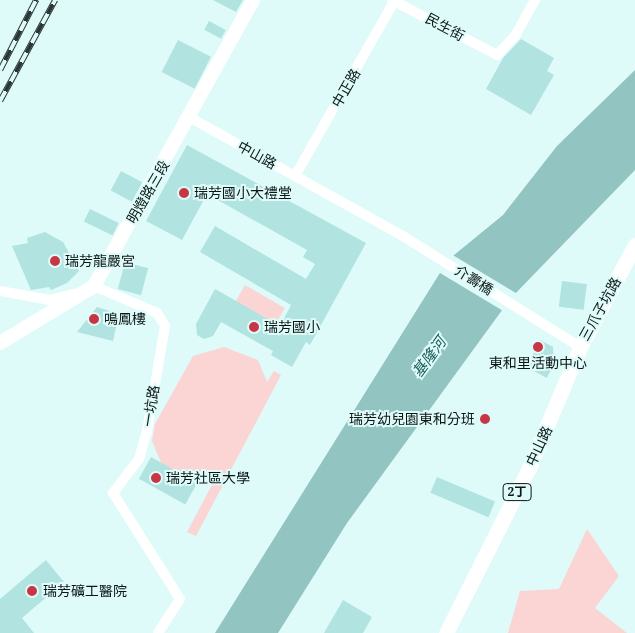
<!DOCTYPE html>
<meta charset="utf-8">
<style>
body{margin:0}
#map{position:relative;width:635px;height:633px;overflow:hidden;background:#defbf9;font-family:"Noto Serif","Noto Sans TC",serif}
div>[style]{position:absolute}
.green>*{inset:0;background:#fad5d4;transform-origin:0 0}
.water>*{inset:0;background:#92c4c1}
.pier>*{inset:0;background:#defbf9;transform-origin:0 0}
.building>*{inset:0;background:#b1e3e0;transform-origin:0 0}
.street>*{height:10px;margin:-5px;padding:0 5px;transform-origin:5px;border-radius:5px;background:#fff}
.secondary>*{height:14px;margin:-7px;padding:0 7px;transform-origin:7px;border-radius:7px;background:#fff}
.primary>*{height:15px;margin:-7.5px;padding:0 7.5px;transform-origin:7.5px;border-radius:7.5px;background:#fff}
.rail>*{height:5.5px;margin-top:-2.75px;transform-origin:0;background:repeating-linear-gradient(90deg,#defbf9 0 11px,#2a3736 0 22px);box-sizing:border-box;border-block:1px solid #2a3736}
.dots>*{width:14px;height:14px;translate:-50% -50%;box-sizing:border-box;border:2px solid #defbf9;border-radius:50%}
span{translate:-50% -50%;white-space:nowrap;text-align:center;line-height:1.15;-webkit-text-stroke:4px #defbf9;paint-order:stroke}
.shield-label span{padding:1px 4px;background:#defbf9;border:1px solid;border-radius:4px;-webkit-text-stroke-width:0}
.shield-label{font-size:12px;color:#0c1615;font-weight:700}
.street-label{font-size:14px;color:#0c1615}
.poi-label{font-size:14px;color:#0c1615}
.left{translate:0 -50%;text-align:left}
.right{translate:-100% -50%;text-align:right}
.water-label{font-size:15px;color:#1b5e5b;font-style:italic}
</style>
<div id="map">
<div class="green">
<div style="left:245px;top:285px;width:46px;height:21px;rotate:30deg"></div>
<div style="clip-path:polygon(224px 347px,258px 360px,267px 382px,274px 371px,281px 375px,196px 536px,187px 532px,216px 477px,190px 480px,162px 465px,152px 441px,155px 424px,193px 356px)"></div>
<div style="clip-path:polygon(587px 529px,619px 576px,595px 608px,627px 633px,508px 633px,520px 591px,559px 589px)"></div>
</div>
<div class="water">
<div style="clip-path:polygon(635px 70px,635px 170px,511px 298px,347px 523px,278px 633px,215px 633px,448px 260px,503px 215px,557px 146px)"></div>
</div>
<div class="pier">
<div style="left:451px;top:254px;width:79px;height:22px;rotate:31deg"></div>
</div>
<div class="building">
<div style="clip-path:polygon(213px 0,243px 0,236px 12px)"></div>
<div style="left:209px;top:21px;width:19px;height:10px;rotate:28deg"></div>
<div style="clip-path:polygon(521px 39px,554px 58px,547px 71px,554px 75px,531px 115px,486px 89px,503px 58px)"></div>
<div style="left:178px;top:40px;width:37px;height:36px;rotate:27deg"></div>
<div style="clip-path:polygon(187px 145px,366px 243px,310px 345px,306px 342px,292px 367px,271px 355px,273px 351px,221px 322px,213px 336px,204px 339px,197px 335px,196px 324px,215px 289px,280px 326px,291px 305px,200px 252px,215px 226px,306px 279px,315px 264px,303px 257px,307px 250px,207px 194px,182px 240px,146px 221px)"></div>
<div style="left:121px;top:171px;width:24px;height:22px;rotate:28deg"></div>
<div style="left:90px;top:209px;width:32px;height:14px;rotate:26deg"></div>
<div style="clip-path:polygon(45px 232px,63px 242px,79px 271px,67px 283px,51px 290px,49px 287px,31px 290px,12px 246px,28px 243px,27px 238px)"></div>
<div style="left:125px;top:262px;width:24px;height:28px;rotate:15deg"></div>
<div style="left:562px;top:281px;width:25px;height:26px;rotate:7deg"></div>
<div style="clip-path:polygon(97px 307px,119px 314px,113px 341px,77px 332px)"></div>
<div style="clip-path:polygon(540px 340px,553px 347px,554px 363px,547px 378px,526px 367px)"></div>
<div style="left:151px;top:457px;width:53px;height:25px;rotate:29deg"></div>
<div style="left:437px;top:477px;width:63px;height:17px;rotate:23deg"></div>
<div style="clip-path:polygon(46px 560px,64px 582px,22px 618px,34px 633px,0 633px,0 599px)"></div>
<div style="clip-path:polygon(343px 600px,372px 617px,363px 633px,324px 633px)"></div>
</div>
<div class="street">
<div style="left:392px;top:0;width:119px;rotate:27.6deg"></div>
<div style="left:497px;top:55px;width:26px;rotate:-47deg"></div>
<div style="left:515px;top:36px;width:41px;rotate:-60.9deg"></div>
<div style="left:189px;top:117px;width:245px;rotate:29.1deg"></div>
<div style="left:403px;top:236px;width:209px;rotate:32.1deg"></div>
<div style="left:295px;top:176px;width:202px;rotate:-60.4deg"></div>
<div style="left:88px;top:288px;width:6px;rotate:-18deg"></div>
<div style="left:94px;top:286px;width:69px;rotate:23.2deg"></div>
<div style="left:157px;top:313px;width:15px;rotate:58deg"></div>
<div style="left:165px;top:326px;width:107px;rotate:99.7deg"></div>
<div style="left:147px;top:431px;width:29px;rotate:106deg"></div>
<div style="left:139px;top:459px;width:43px;rotate:127.4deg"></div>
<div style="left:113px;top:493px;width:125px;rotate:57.7deg"></div>
<div style="left:180px;top:599px;width:40px;rotate:122.9deg"></div>
<div style="left:0;top:291px;width:51px;rotate:10.2deg"></div>
<div style="left:50px;top:300px;width:25px;rotate:-14deg"></div>
</div>
<div class="secondary">
<div style="left:0;top:343px;width:110px;rotate:-31.2deg"></div>
<div style="left:94px;top:286px;width:327px;rotate:-60.9deg"></div>
</div>
<div class="primary">
<div style="left:446px;top:633px;width:185px;rotate:-63.3deg"></div>
<div style="left:529px;top:468px;width:131px;rotate:-67.1deg"></div>
<div style="left:580px;top:347px;width:116px;rotate:-61.7deg"></div>
</div>
<div class="rail">
<div style="left:0;top:70px;width:79px;rotate:-62.8deg"></div>
<div style="left:0;top:101px;width:115px;rotate:-61.4deg"></div>
</div>
<div class="dots">
<div style="left:184px;top:193px;background:#c63645"></div>
<div style="left:55px;top:261px;background:#c63645"></div>
<div style="left:94px;top:319px;background:#c63645"></div>
<div style="left:254px;top:327px;background:#c63645"></div>
<div style="left:538px;top:347px;background:#c63645"></div>
<div style="left:485px;top:419px;background:#c63645"></div>
<div style="left:156px;top:478px;background:#c63645"></div>
<div style="left:32px;top:591px;background:#c63645"></div>
</div>
<div class="shield-label">
<span style="left:517px;top:492px">2丁</span>
</div>
<div class="street-label">
<span style="left:445px;top:27px;rotate:28deg">民生街</span>
<span style="left:346px;top:88px;rotate:-60deg">中正路</span>
<span style="left:257px;top:155px;rotate:29deg">中山路</span>
<span style="left:148px;top:192px;rotate:-60deg">明燈路三段</span>
<span style="left:474px;top:280px;rotate:32deg">介壽橋</span>
<span style="left:600px;top:309px;rotate:-61deg">三爪子坑路</span>
<span style="left:151px;top:406px;rotate:-81deg">一坑路</span>
<span style="left:539px;top:446px;rotate:-65deg">中山路</span>
</div>
<div class="poi-label">
<span class="left" style="left:194px;top:193px">瑞芳國小大禮堂</span>
<span class="left" style="left:65px;top:261px">瑞芳龍嚴宮</span>
<span class="left" style="left:104px;top:319px">鳴鳳樓</span>
<span class="left" style="left:264px;top:327px">瑞芳國小</span>
<span style="left:538px;top:363px">東和里活動中心</span>
<span class="right" style="left:475px;top:419px">瑞芳幼兒園東和分班</span>
<span class="left" style="left:166px;top:478px">瑞芳社區大學</span>
<span class="left" style="left:43px;top:591px">瑞芳礦工醫院</span>
</div>
<div class="water-label">
<span style="left:429px;top:357px;rotate:-54deg">基隆河</span>
</div>
</div>
